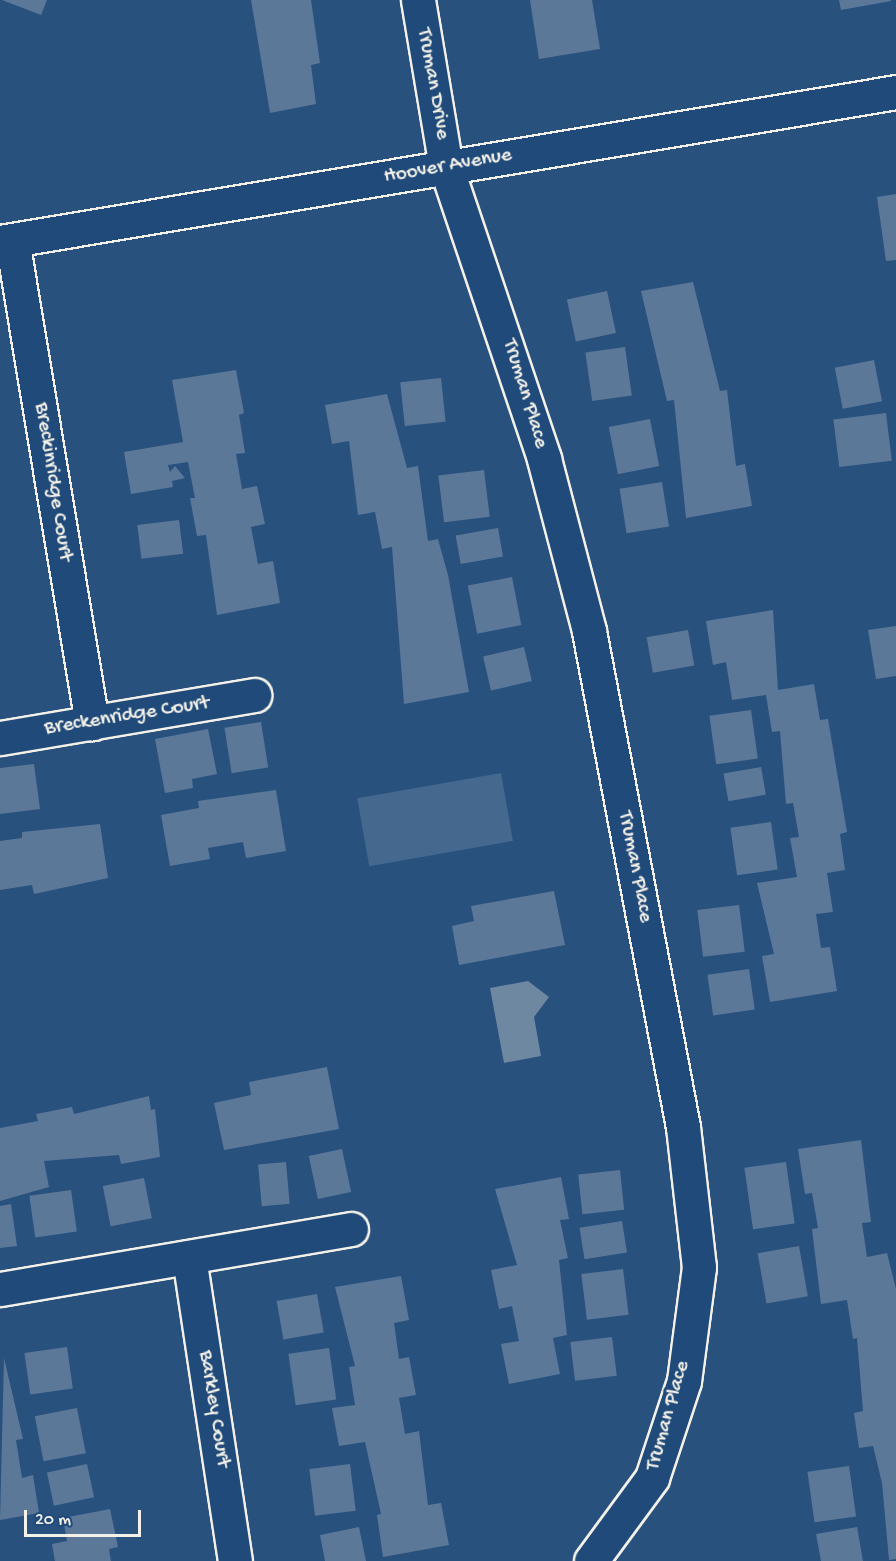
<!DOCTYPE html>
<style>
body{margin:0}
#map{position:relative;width:896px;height:1561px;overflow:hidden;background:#28517e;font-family:"Gochi Hand",sans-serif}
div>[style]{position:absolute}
.green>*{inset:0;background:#45688e;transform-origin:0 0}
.water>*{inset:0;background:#6e88a2}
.building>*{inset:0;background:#5b7899;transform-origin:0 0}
.roads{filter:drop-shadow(2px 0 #f4f1e8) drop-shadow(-2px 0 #f4f1e8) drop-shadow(0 2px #f4f1e8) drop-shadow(0 -2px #f4f1e8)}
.minor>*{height:33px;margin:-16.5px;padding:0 16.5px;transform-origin:16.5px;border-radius:16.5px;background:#1f4a7a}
span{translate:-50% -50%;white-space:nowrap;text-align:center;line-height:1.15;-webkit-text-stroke:6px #1f4a7a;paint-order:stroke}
.street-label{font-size:21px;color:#f4f1e8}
.scale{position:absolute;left:24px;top:1510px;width:117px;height:27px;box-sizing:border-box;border:3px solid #f4f1e8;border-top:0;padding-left:8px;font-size:18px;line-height:21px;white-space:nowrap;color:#f4f1e8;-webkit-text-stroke:4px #1f4a7a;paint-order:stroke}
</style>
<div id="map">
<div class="green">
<div style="left:501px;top:773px;width:69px;height:146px;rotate:80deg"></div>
</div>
<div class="water">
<div style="clip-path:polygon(528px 981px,549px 997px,534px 1017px,541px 1056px,504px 1063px,490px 988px)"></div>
</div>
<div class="building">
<div style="clip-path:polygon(2px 0,47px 0,41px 15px)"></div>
<div style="clip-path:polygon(251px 0,311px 0,320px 63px,311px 65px,316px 104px,270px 113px)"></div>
<div style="clip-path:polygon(530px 0,592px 0,600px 49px,539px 59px)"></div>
<div style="clip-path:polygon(839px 0,891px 0,891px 1px,841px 10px)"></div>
<div style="clip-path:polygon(896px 194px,896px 260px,886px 261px,877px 197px)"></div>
<div style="clip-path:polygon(693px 282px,720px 391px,727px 390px,736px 466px,745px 464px,752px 506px,686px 518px,674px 400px,667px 401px,641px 291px)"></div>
<div style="left:607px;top:291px;width:43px;height:41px;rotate:78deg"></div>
<div style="left:625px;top:347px;width:49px;height:40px;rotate:82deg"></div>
<div style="left:874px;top:360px;width:42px;height:40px;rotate:79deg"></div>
<div style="clip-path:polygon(236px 370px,244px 413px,239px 415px,245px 453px,236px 454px,242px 489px,257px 486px,265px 524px,251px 527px,258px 564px,273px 561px,280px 603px,217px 615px,206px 535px,197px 536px,190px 498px,195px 498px,188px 462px,168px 465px,170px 472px,175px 466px,185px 478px,172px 481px,173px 487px,131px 494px,124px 452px,183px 442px,172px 380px)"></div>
<div style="left:441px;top:378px;width:44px;height:41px;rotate:84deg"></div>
<div style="clip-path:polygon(387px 394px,407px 468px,418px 466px,428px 541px,438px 539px,448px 575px,469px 692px,404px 704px,392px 547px,382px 549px,375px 512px,358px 515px,349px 441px,332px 444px,325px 405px)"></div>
<div style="left:886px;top:413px;width:48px;height:53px;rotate:83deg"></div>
<div style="left:650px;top:419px;width:48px;height:42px;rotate:79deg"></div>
<div style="left:484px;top:470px;width:47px;height:46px;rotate:83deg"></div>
<div style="left:662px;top:482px;width:45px;height:43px;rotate:81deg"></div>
<div style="left:179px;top:520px;width:34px;height:42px;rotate:83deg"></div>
<div style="left:498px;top:528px;width:29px;height:43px;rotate:80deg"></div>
<div style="left:512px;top:577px;width:49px;height:45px;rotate:79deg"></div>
<div style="clip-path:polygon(773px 610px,778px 690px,814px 684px,820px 720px,828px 719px,847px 832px,840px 834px,845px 870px,827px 873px,833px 912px,816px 914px,821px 948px,830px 947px,837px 991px,770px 1002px,762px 956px,774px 954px,757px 883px,797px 877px,790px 838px,799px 837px,793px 803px,786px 804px,780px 731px,772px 732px,766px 695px,732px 700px,726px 662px,713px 665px,706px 621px)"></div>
<div style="clip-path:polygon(896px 626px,896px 676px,876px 679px,868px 630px)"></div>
<div style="left:688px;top:630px;width:36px;height:42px;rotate:80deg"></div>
<div style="left:524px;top:647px;width:35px;height:42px;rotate:77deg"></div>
<div style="left:751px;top:710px;width:49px;height:42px;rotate:82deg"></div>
<div style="left:261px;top:722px;width:46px;height:37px;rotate:81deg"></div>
<div style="clip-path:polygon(208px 729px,217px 774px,192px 779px,193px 788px,165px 793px,155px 739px)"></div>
<div style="clip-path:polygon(34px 764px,40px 809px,0 814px,0 768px)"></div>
<div style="left:761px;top:767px;width:28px;height:38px;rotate:80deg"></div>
<div style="clip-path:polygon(276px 790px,286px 851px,246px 858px,243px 842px,208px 848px,210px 859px,170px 866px,161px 815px,199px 808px,198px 801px)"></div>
<div style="left:771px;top:822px;width:48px;height:41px;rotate:82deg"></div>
<div style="clip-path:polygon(100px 824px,108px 878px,34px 894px,32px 885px,0 890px,0 841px,22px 838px,22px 832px)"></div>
<div style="clip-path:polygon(554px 891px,565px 945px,459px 965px,452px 926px,474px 921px,471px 906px)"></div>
<div style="left:739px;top:905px;width:47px;height:42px;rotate:83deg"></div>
<div style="left:749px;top:969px;width:41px;height:42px;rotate:82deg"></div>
<div style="clip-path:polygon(327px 1067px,339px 1129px,224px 1150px,214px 1103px,251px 1095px,249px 1082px)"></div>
<div style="clip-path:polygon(149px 1096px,151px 1110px,155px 1109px,160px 1157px,121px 1164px,119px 1155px,44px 1161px,49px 1187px,0 1201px,0 1128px,38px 1121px,36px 1114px,72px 1107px,74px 1114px)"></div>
<div style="clip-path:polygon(861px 1140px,871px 1222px,862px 1223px,867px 1257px,887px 1253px,896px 1289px,896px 1559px,889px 1560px,882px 1483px,873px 1446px,859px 1448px,854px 1413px,863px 1411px,857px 1338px,853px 1339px,847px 1300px,821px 1304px,812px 1229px,818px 1228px,812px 1193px,805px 1194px,798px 1149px)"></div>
<div style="left:342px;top:1149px;width:44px;height:34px;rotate:78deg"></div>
<div style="left:286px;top:1162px;width:42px;height:28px;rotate:85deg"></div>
<div style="left:786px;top:1162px;width:62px;height:42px;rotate:82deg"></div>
<div style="left:620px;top:1170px;width:40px;height:42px;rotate:84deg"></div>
<div style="clip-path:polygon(561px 1177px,569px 1219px,560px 1220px,568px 1258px,559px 1260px,567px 1335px,553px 1338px,560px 1374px,509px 1384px,501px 1344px,519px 1341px,512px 1306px,499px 1309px,491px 1270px,517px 1265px,495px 1189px)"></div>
<div style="left:144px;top:1178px;width:41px;height:42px;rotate:79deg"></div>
<div style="left:71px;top:1190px;width:42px;height:42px;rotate:82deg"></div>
<div style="clip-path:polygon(11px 1204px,17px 1246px,0 1248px,0 1206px)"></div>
<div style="left:622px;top:1221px;width:32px;height:43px;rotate:81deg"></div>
<div style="left:799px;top:1246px;width:51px;height:42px;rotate:80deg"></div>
<div style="left:623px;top:1269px;width:46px;height:42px;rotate:83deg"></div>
<div style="clip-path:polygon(401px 1276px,409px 1320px,394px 1323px,399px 1359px,409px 1357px,416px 1395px,399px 1398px,405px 1434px,419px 1431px,428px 1505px,441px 1503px,449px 1545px,383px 1557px,377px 1515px,381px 1514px,365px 1442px,339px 1446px,332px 1408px,355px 1405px,349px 1367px,355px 1366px,335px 1287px)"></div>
<div style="left:317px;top:1294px;width:39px;height:41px;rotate:80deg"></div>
<div style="left:612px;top:1337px;width:39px;height:42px;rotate:83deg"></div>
<div style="left:67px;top:1347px;width:42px;height:43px;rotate:82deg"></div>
<div style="left:329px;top:1348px;width:52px;height:41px;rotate:82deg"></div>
<div style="clip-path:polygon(4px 1358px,23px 1439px,16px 1440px,22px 1478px,33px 1475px,39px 1513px,0 1520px)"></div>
<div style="left:77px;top:1408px;width:46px;height:43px;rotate:79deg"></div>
<div style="left:87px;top:1464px;width:34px;height:41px;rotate:78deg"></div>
<div style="left:350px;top:1464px;width:47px;height:41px;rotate:83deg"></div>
<div style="left:849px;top:1466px;width:51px;height:42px;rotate:82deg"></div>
<div style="clip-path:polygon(110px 1509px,118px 1547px,109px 1549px,111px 1561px,55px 1561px,52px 1544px,67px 1541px,63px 1518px)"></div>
<div style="clip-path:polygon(359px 1527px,366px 1561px,325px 1561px,320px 1535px)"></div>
<div style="clip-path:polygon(857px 1527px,863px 1561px,821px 1561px,816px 1534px)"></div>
</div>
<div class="roads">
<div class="minor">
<div style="left:418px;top:0;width:169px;rotate:80.5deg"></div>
<div style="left:446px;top:167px;width:308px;rotate:71.4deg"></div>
<div style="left:544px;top:459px;width:178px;rotate:75.3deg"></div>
<div style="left:589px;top:631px;width:505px;rotate:79.27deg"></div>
<div style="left:683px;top:1127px;width:141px;rotate:83.5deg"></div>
<div style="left:699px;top:1267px;width:115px;rotate:97.5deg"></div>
<div style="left:684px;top:1381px;width:102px;rotate:108.3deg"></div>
<div style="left:652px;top:1478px;width:103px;rotate:126.3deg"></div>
<div style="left:12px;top:240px;width:490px;rotate:80.6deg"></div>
<div style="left:0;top:242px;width:908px;rotate:-9.5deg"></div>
<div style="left:0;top:738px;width:258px;rotate:-9.6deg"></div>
<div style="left:189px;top:1257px;width:307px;rotate:81.4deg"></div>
<div style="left:0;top:1289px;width:356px;rotate:-9.7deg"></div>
</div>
</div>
<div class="street-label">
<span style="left:432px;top:84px;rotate:80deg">Truman Drive</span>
<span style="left:448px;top:167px;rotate:-10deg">Hoover Avenue</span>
<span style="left:524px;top:394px;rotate:73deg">Truman Place</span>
<span style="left:52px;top:482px;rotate:81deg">Breckinridge Court</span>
<span style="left:127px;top:717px;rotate:-9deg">Breckenridge Court</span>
<span style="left:634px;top:867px;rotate:79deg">Truman Place</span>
<span style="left:213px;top:1409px;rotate:81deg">Barkley Court</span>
<span style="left:669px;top:1416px;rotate:-74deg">Truman Place</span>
</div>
<div class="scale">20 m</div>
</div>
